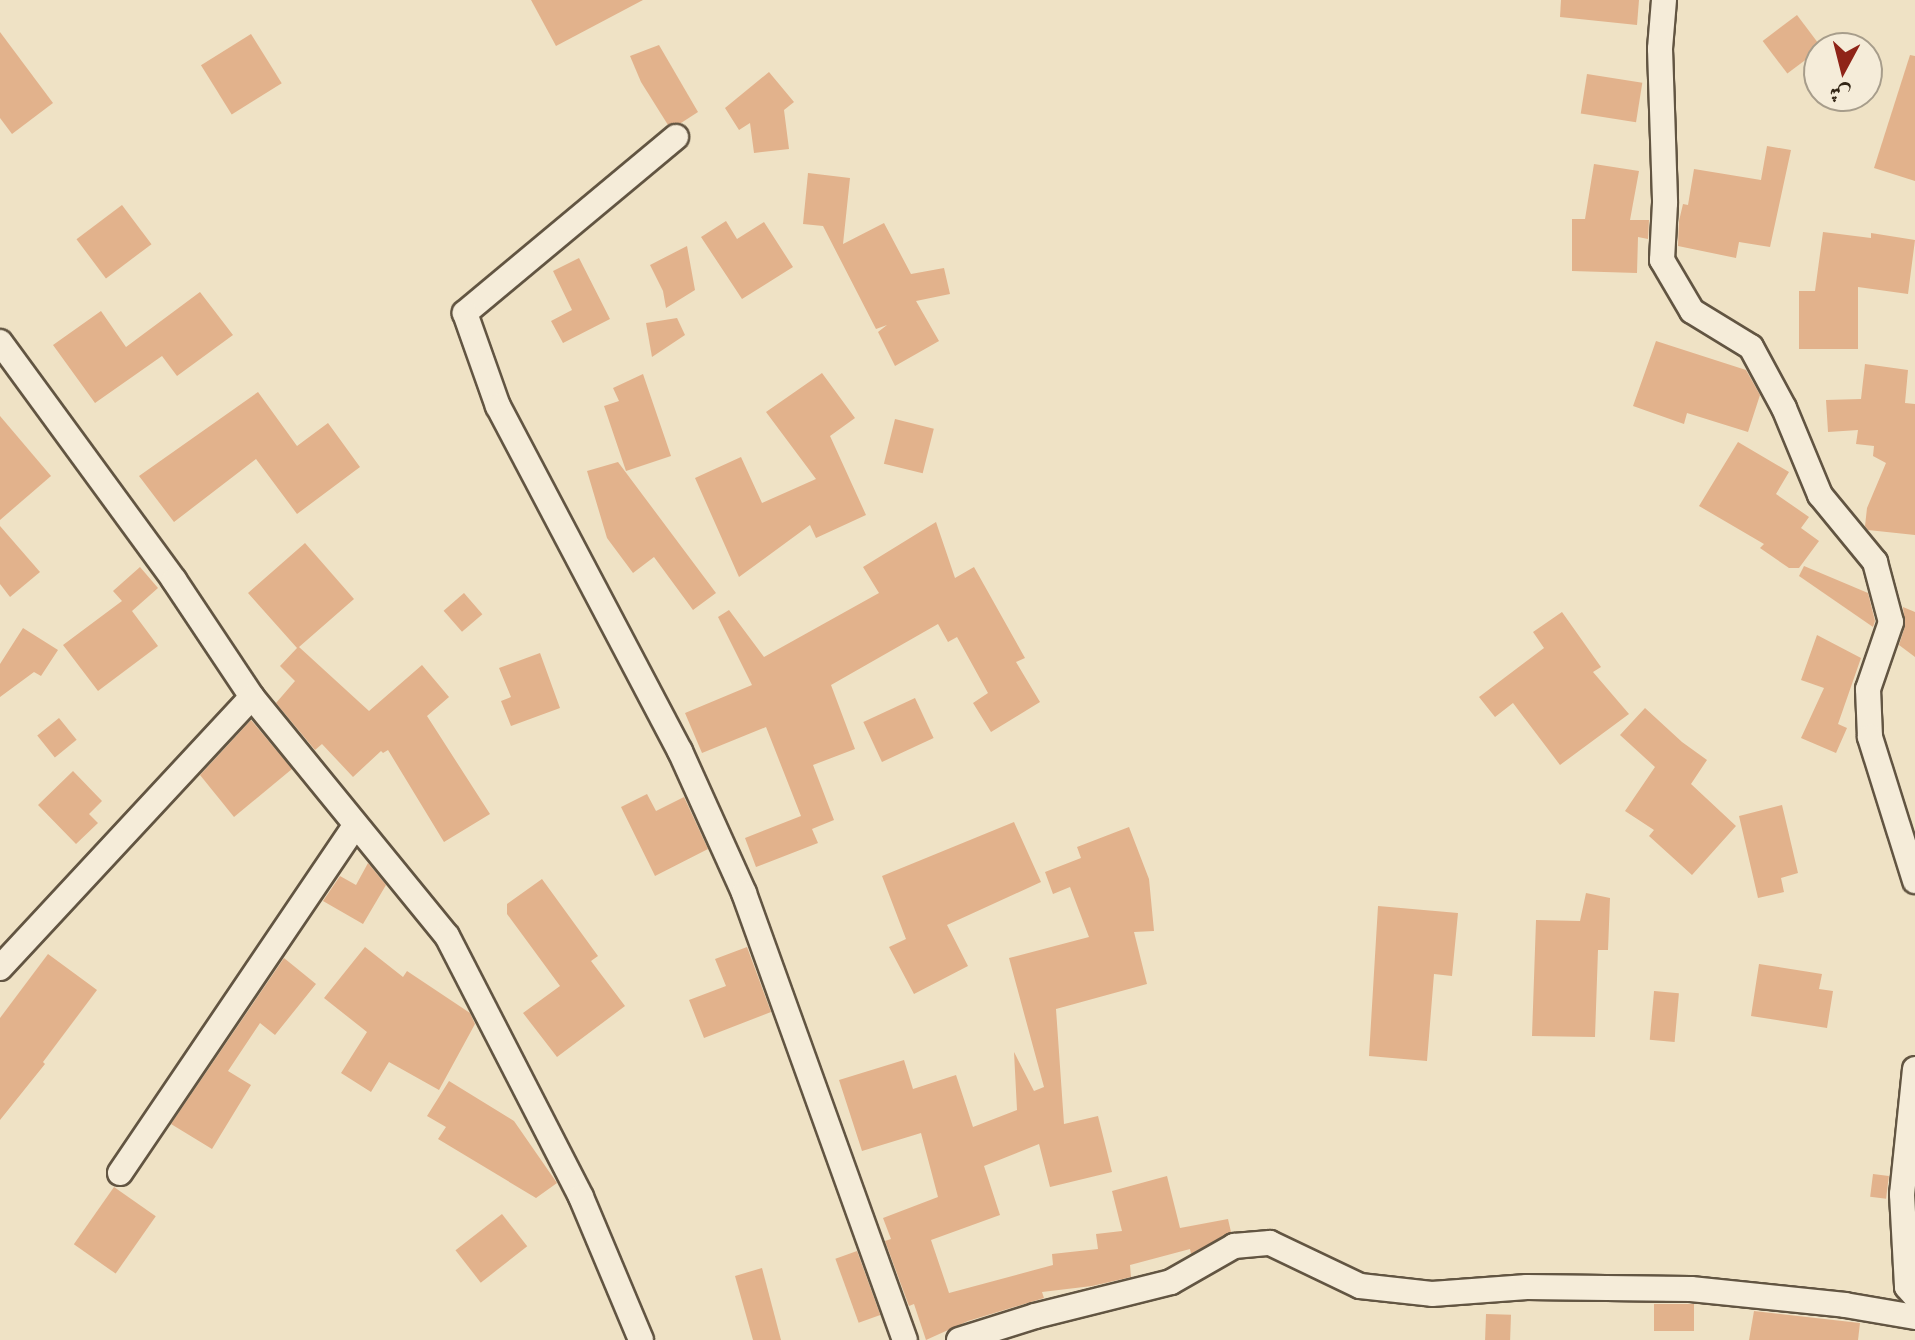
<!DOCTYPE html>
<meta charset="utf-8">
<style>
body{margin:0}
#map{position:relative;width:1915px;height:1340px;overflow:hidden;background:#efe2c5;font-family:Cardo,Amiri,serif}
div>[style]{position:absolute}
.building>*{inset:0;background:#e2b28c;transform-origin:0 0}
.roads{filter:drop-shadow(2px 0 #625542) drop-shadow(-2px 0 #625542) drop-shadow(0 2px #625542) drop-shadow(0 -2px #625542)}
.street>*{height:24px;margin:-12px;padding:0 12px;transform-origin:12px;border-radius:12px;background:#f5ecd9}
span{translate:-50% -50%;white-space:nowrap;text-align:center;line-height:1.15;-webkit-text-stroke:8px #f5ecd9;paint-order:stroke}
.north{position:absolute;left:1803px;top:32px;width:80px;height:80px;box-sizing:border-box;background:#f5ecd9;border:2px solid #a79d8b;border-radius:50%;rotate:187deg;font-size:22px;font-weight:700;line-height:32px;text-align:center;color:#332616}
.north::after{content:'';display:block;margin:auto;width:28px;height:36px;background:#8f2418;clip-path:polygon(50% 0,100% 100%,50% 72%,0 100%)}
</style>
<div id="map">
<div class="building">
<div style="clip-path:polygon(531px 0,643px 0,556px 46px)"></div>
<div style="clip-path:polygon(1561px 0,1639px 0,1637px 25px,1560px 17px)"></div>
<div style="left:1797px;top:15px;width:41px;height:43px;rotate:53deg"></div>
<div style="clip-path:polygon(0 32px,53px 103px,12px 134px,0 118px)"></div>
<div style="left:251px;top:34px;width:58px;height:59px;rotate:58deg"></div>
<div style="clip-path:polygon(659px 45px,698px 112px,681px 123px,668px 125px,641px 82px,630px 56px)"></div>
<div style="clip-path:polygon(1910px 55px,1915px 56px,1915px 181px,1874px 168px)"></div>
<div style="clip-path:polygon(769px 72px,794px 102px,784px 110px,789px 149px,754px 153px,750px 123px,739px 130px,725px 108px)"></div>
<div style="left:1587px;top:74px;width:56px;height:40px;rotate:9deg"></div>
<div style="clip-path:polygon(1767px 146px,1791px 150px,1770px 247px,1739px 242px,1736px 258px,1678px 246px,1679px 221px,1683px 204px,1688px 205px,1694px 169px,1761px 180px)"></div>
<div style="clip-path:polygon(1594px 164px,1639px 171px,1630px 220px,1649px 220px,1648px 239px,1638px 237px,1637px 273px,1572px 271px,1572px 219px,1585px 219px)"></div>
<div style="clip-path:polygon(808px 173px,850px 178px,843px 244px,884px 223px,911px 274px,944px 268px,950px 294px,916px 301px,939px 341px,895px 366px,878px 332px,887px 325px,876px 329px,823px 226px,803px 224px)"></div>
<div style="left:122px;top:205px;width:49px;height:57px;rotate:53deg"></div>
<div style="clip-path:polygon(726px 221px,737px 239px,764px 222px,793px 267px,742px 299px,701px 237px)"></div>
<div style="clip-path:polygon(1823px 232px,1871px 238px,1871px 233px,1915px 240px,1908px 294px,1858px 287px,1858px 349px,1799px 349px,1799px 291px,1815px 291px)"></div>
<div style="clip-path:polygon(687px 246px,695px 290px,666px 308px,663px 291px,650px 265px)"></div>
<div style="clip-path:polygon(579px 258px,610px 319px,563px 343px,551px 321px,572px 310px,553px 271px)"></div>
<div style="clip-path:polygon(200px 292px,233px 335px,177px 376px,162px 356px,95px 403px,53px 345px,101px 311px,126px 347px)"></div>
<div style="clip-path:polygon(677px 318px,685px 335px,652px 357px,646px 323px)"></div>
<div style="clip-path:polygon(1656px 341px,1746px 370px,1760px 395px,1748px 432px,1687px 413px,1684px 424px,1633px 406px)"></div>
<div style="clip-path:polygon(1865px 364px,1908px 370px,1905px 403px,1915px 404px,1915px 535px,1868px 530px,1865px 526px,1867px 508px,1886px 463px,1873px 456px,1874px 446px,1856px 444px,1858px 430px,1828px 432px,1826px 400px,1861px 399px)"></div>
<div style="clip-path:polygon(822px 373px,855px 418px,830px 436px,866px 515px,816px 538px,810px 525px,739px 577px,695px 478px,741px 457px,762px 503px,816px 479px,766px 412px)"></div>
<div style="clip-path:polygon(643px 374px,671px 456px,626px 471px,604px 406px,619px 401px,613px 388px)"></div>
<div style="clip-path:polygon(258px 392px,297px 446px,328px 423px,360px 467px,297px 514px,256px 459px,174px 522px,139px 476px)"></div>
<div style="clip-path:polygon(0 416px,51px 476px,0 520px)"></div>
<div style="left:895px;top:419px;width:40px;height:46px;rotate:14deg"></div>
<div style="clip-path:polygon(1738px 442px,1789px 472px,1776px 494px,1809px 517px,1801px 528px,1819px 541px,1799px 568px,1789px 568px,1760px 548px,1764px 544px,1699px 506px)"></div>
<div style="clip-path:polygon(618px 462px,716px 593px,693px 610px,654px 557px,633px 573px,607px 538px,587px 471px)"></div>
<div style="clip-path:polygon(936px 522px,955px 578px,974px 567px,1025px 658px,1016px 662px,1040px 702px,991px 732px,973px 703px,988px 693px,957px 637px,948px 642px,938px 624px,831px 685px,855px 749px,813px 765px,834px 820px,812px 829px,818px 843px,756px 867px,745px 838px,801px 816px,766px 727px,702px 753px,685px 713px,752px 685px,718px 617px,729px 610px,764px 657px,879px 593px,863px 567px)"></div>
<div style="clip-path:polygon(0 526px,40px 572px,10px 597px,0 584px)"></div>
<div style="clip-path:polygon(305px 543px,354px 599px,299px 647px,369px 711px,422px 665px,449px 697px,427px 716px,490px 814px,444px 842px,388px 750px,383px 753px,381px 751px,353px 777px,322px 744px,315px 750px,276px 703px,295px 681px,280px 666px,297px 648px,248px 593px)"></div>
<div style="clip-path:polygon(1804px 566px,1868px 593px,1875px 621px,1873px 627px,1799px 576px)"></div>
<div style="clip-path:polygon(140px 567px,158px 588px,132px 611px,158px 646px,98px 691px,63px 645px,122px 601px,113px 591px)"></div>
<div style="left:464px;top:593px;width:28px;height:27px;rotate:49deg"></div>
<div style="clip-path:polygon(1903px 607px,1915px 612px,1915px 657px,1899px 645px,1905px 626px)"></div>
<div style="clip-path:polygon(1562px 612px,1601px 667px,1593px 672px,1629px 714px,1560px 765px,1513px 703px,1495px 717px,1479px 697px,1544px 648px,1533px 632px)"></div>
<div style="clip-path:polygon(23px 628px,58px 650px,41px 676px,34px 672px,0 697px,0 664px)"></div>
<div style="clip-path:polygon(1817px 635px,1861px 658px,1838px 724px,1847px 728px,1836px 753px,1801px 738px,1824px 688px,1801px 680px)"></div>
<div style="clip-path:polygon(540px 653px,560px 708px,511px 726px,501px 701px,511px 697px,499px 668px)"></div>
<div style="left:915px;top:698px;width:44px;height:57px;rotate:65deg"></div>
<div style="clip-path:polygon(1645px 708px,1682px 742px,1707px 760px,1691px 784px,1736px 826px,1692px 875px,1649px 836px,1654px 830px,1625px 811px,1655px 767px,1620px 735px)"></div>
<div style="left:59px;top:718px;width:28px;height:28px;rotate:51deg"></div>
<div style="clip-path:polygon(251px 720px,292px 769px,234px 817px,200px 775px)"></div>
<div style="clip-path:polygon(73px 771px,102px 801px,89px 814px,98px 823px,76px 844px,38px 805px)"></div>
<div style="clip-path:polygon(647px 794px,656px 811px,684px 797px,708px 849px,655px 876px,621px 807px)"></div>
<div style="clip-path:polygon(1782px 805px,1798px 873px,1781px 878px,1784px 892px,1758px 898px,1739px 816px)"></div>
<div style="clip-path:polygon(1014px 822px,1041px 882px,947px 925px,968px 966px,914px 994px,889px 947px,906px 939px,882px 876px)"></div>
<div style="clip-path:polygon(1129px 827px,1149px 879px,1154px 931px,1134px 932px,1147px 984px,1056px 1009px,1064px 1124px,1098px 1116px,1112px 1172px,1050px 1187px,1039px 1144px,984px 1166px,1000px 1215px,931px 1240px,949px 1293px,1053px 1265px,1052px 1254px,1098px 1249px,1096px 1234px,1122px 1231px,1112px 1191px,1167px 1176px,1180px 1228px,1228px 1219px,1231px 1232px,1191px 1254px,1190px 1249px,1130px 1265px,1131px 1277px,1092px 1286px,1042px 1292px,1044px 1298px,968px 1321px,926px 1340px,914px 1304px,909px 1306px,885px 1241px,891px 1239px,883px 1218px,938px 1197px,921px 1133px,862px 1151px,839px 1080px,904px 1060px,913px 1089px,956px 1075px,973px 1127px,1017px 1110px,1014px 1052px,1034px 1091px,1044px 1087px,1009px 958px,1089px 937px,1070px 887px,1053px 894px,1045px 872px,1081px 858px,1077px 847px)"></div>
<div style="clip-path:polygon(368px 863px,386px 885px,363px 924px,323px 901px,340px 876px,356px 885px)"></div>
<div style="clip-path:polygon(542px 879px,598px 956px,591px 961px,625px 1006px,557px 1057px,523px 1013px,560px 986px,507px 914px,507px 904px)"></div>
<div style="clip-path:polygon(1586px 893px,1610px 898px,1608px 950px,1598px 950px,1595px 1037px,1532px 1036px,1536px 920px,1580px 921px)"></div>
<div style="clip-path:polygon(1378px 906px,1458px 913px,1452px 976px,1434px 974px,1427px 1061px,1369px 1056px)"></div>
<div style="clip-path:polygon(365px 947px,403px 977px,407px 971px,470px 1013px,475px 1024px,439px 1090px,389px 1062px,371px 1092px,341px 1073px,367px 1032px,324px 998px)"></div>
<div style="clip-path:polygon(747px 947px,771px 1012px,704px 1038px,689px 1000px,726px 986px,715px 959px)"></div>
<div style="clip-path:polygon(48px 954px,97px 990px,43px 1062px,45px 1064px,0 1120px,0 1018px)"></div>
<div style="clip-path:polygon(284px 958px,316px 984px,275px 1035px,260px 1023px,228px 1071px,251px 1085px,212px 1149px,171px 1124px)"></div>
<div style="clip-path:polygon(1759px 964px,1822px 974px,1819px 989px,1833px 991px,1827px 1028px,1751px 1016px)"></div>
<div style="left:1654px;top:991px;width:25px;height:49px;rotate:5deg"></div>
<div style="clip-path:polygon(449px 1081px,514px 1121px,557px 1183px,536px 1198px,438px 1139px,446px 1127px,427px 1116px)"></div>
<div style="left:1873px;top:1174px;width:16px;height:23px;rotate:7deg"></div>
<div style="left:114px;top:1187px;width:51px;height:70px;rotate:35deg"></div>
<div style="left:502px;top:1214px;width:41px;height:59px;rotate:52deg"></div>
<div style="left:857px;top:1251px;width:68px;height:23px;rotate:70deg"></div>
<div style="clip-path:polygon(762px 1268px,781px 1340px,753px 1340px,735px 1276px)"></div>
<div style="left:1654px;top:1304px;width:40px;height:27px"></div>
<div style="clip-path:polygon(1754px 1311px,1860px 1323px,1858px 1340px,1749px 1340px)"></div>
<div style="left:1486px;top:1314px;width:25px;height:26px;rotate:2deg"></div>
</div>
<div class="roads">
<div class="street">
<div style="left:1664px;top:0;width:49px;rotate:94.7deg"></div>
<div style="left:1660px;top:49px;width:154px;rotate:88.1deg"></div>
<div style="left:1665px;top:203px;width:57px;rotate:93deg"></div>
<div style="left:1662px;top:260px;width:59px;rotate:59.5deg"></div>
<div style="left:1692px;top:311px;width:69px;rotate:31.4deg"></div>
<div style="left:1751px;top:347px;width:69px;rotate:61.6deg"></div>
<div style="left:1784px;top:408px;width:94px;rotate:67.5deg"></div>
<div style="left:1820px;top:495px;width:87px;rotate:50.6deg"></div>
<div style="left:1875px;top:562px;width:62px;rotate:75.1deg"></div>
<div style="left:1891px;top:622px;width:71px;rotate:108.9deg"></div>
<div style="left:1868px;top:689px;width:48px;rotate:87.6deg"></div>
<div style="left:1870px;top:737px;width:151px;rotate:72.6deg"></div>
<div style="left:676px;top:137px;width:275px;rotate:140.2deg"></div>
<div style="left:465px;top:313px;width:99px;rotate:70.5deg"></div>
<div style="left:498px;top:406px;width:390px;rotate:62.2deg"></div>
<div style="left:680px;top:751px;width:156px;rotate:65.7deg"></div>
<div style="left:744px;top:893px;width:475px;rotate:70.2deg"></div>
<div style="left:0;top:342px;width:295px;rotate:53.8deg"></div>
<div style="left:174px;top:580px;width:141px;rotate:56.3deg"></div>
<div style="left:252px;top:697px;width:308px;rotate:50.8deg"></div>
<div style="left:447px;top:936px;width:293px;rotate:62.8deg"></div>
<div style="left:581px;top:1197px;width:155px;rotate:67.2deg"></div>
<div style="left:0;top:968px;width:370px;rotate:-47.1deg"></div>
<div style="left:1915px;top:1069px;width:126px;rotate:95.9deg"></div>
<div style="left:1902px;top:1194px;width:93px;rotate:86.9deg"></div>
<div style="left:1907px;top:1287px;width:12px;rotate:48deg"></div>
<div style="left:120px;top:1173px;width:419px;rotate:-55.9deg"></div>
<div style="left:959px;top:1340px;width:80px;rotate:-17.5deg"></div>
<div style="left:1035px;top:1316px;width:140px;rotate:-14deg"></div>
<div style="left:1171px;top:1282px;width:73px;rotate:-29.7deg"></div>
<div style="left:1234px;top:1246px;width:36px;rotate:-5deg"></div>
<div style="left:1270px;top:1243px;width:100px;rotate:25.5deg"></div>
<div style="left:1360px;top:1286px;width:72px;rotate:6.3deg"></div>
<div style="left:1432px;top:1294px;width:95px;rotate:-4.2deg"></div>
<div style="left:1527px;top:1287px;width:164px;rotate:0.7deg"></div>
<div style="left:1691px;top:1289px;width:155px;rotate:5.9deg"></div>
<div style="left:1845px;top:1305px;width:71px;rotate:9.7deg"></div>
</div>
</div>
<div class="north">ش</div>
</div>
